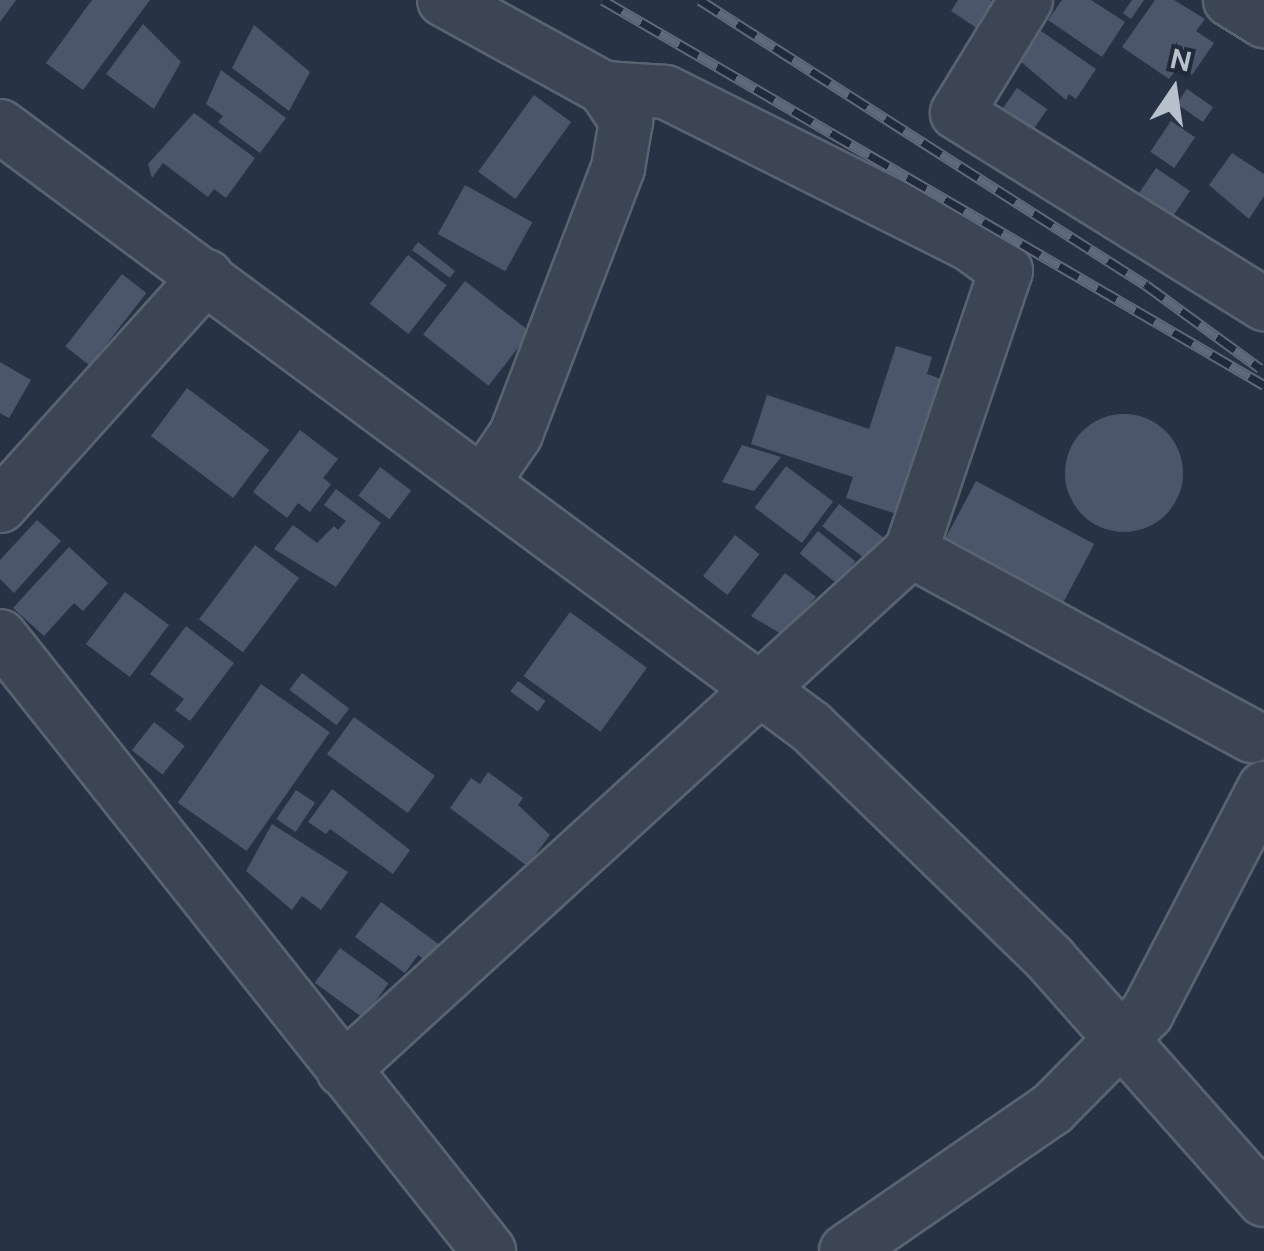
<!DOCTYPE html>
<style>
body{margin:0}
#map{position:relative;width:1264px;height:1251px;overflow:hidden;background:#273345;font-family:"DM Sans",sans-serif}
div>[style]{position:absolute}
.building>*{inset:0;background:#4b566b;transform-origin:0 0}
.round{border-radius:50%}
.roads{filter:drop-shadow(2px 0 #5a6371) drop-shadow(-2px 0 #5a6371) drop-shadow(0 2px #5a6371) drop-shadow(0 -2px #5a6371)}
.minor>*{height:52px;margin:-26px;padding:0 26px;transform-origin:26px;border-radius:26px;background:#3b4554}
.rail>*{height:11px;margin-top:-5.5px;transform-origin:0;background:repeating-linear-gradient(90deg,#202a3a 0 22px,#5e697b 0 44px);box-sizing:border-box;border-block:2px solid #5e697b}
span{translate:-50% -50%;white-space:nowrap;text-align:center;line-height:1.15;-webkit-text-stroke:10px #202a3a;paint-order:stroke}
.north{position:absolute;left:1124px;top:40px;width:100px;height:100px;-webkit-text-stroke:8px #202a3a;paint-order:stroke;rotate:13deg;font-size:28px;font-weight:700;line-height:40px;text-align:center;color:#b9c0cd}
.north::after{content:'';display:block;margin:auto;width:35px;height:45px;background:#b9c0cd;clip-path:polygon(50% 0,100% 100%,50% 72%,0 100%)}
</style>
<div id="map">
<div class="building">
<div style="clip-path:polygon(0 0,16px 0,0 22px)"></div>
<div style="clip-path:polygon(92px 0,150px 0,83px 90px,46px 63px)"></div>
<div style="clip-path:polygon(958px 0,990px 0,999px 6px,981px 31px,951px 11px)"></div>
<div style="clip-path:polygon(1062px 0,1091px 0,1125px 22px,1102px 57px,1048px 20px)"></div>
<div style="clip-path:polygon(1132px 0,1144px 0,1131px 19px,1123px 13px)"></div>
<div style="clip-path:polygon(1155px 0,1174px 0,1205px 19px,1196px 31px,1214px 43px,1192px 75px,1179px 66px,1169px 79px,1122px 47px)"></div>
<div style="clip-path:polygon(143px 24px,181px 62px,154px 109px,106px 74px)"></div>
<div style="clip-path:polygon(254px 25px,310px 72px,289px 111px,232px 68px)"></div>
<div style="clip-path:polygon(1041px 31px,1096px 69px,1076px 99px,1069px 94px,1066px 100px,1020px 61px)"></div>
<div style="clip-path:polygon(221px 70px,286px 118px,260px 153px,218px 122px,223px 116px,206px 104px)"></div>
<div style="left:1017px;top:88px;width:37px;height:32px;rotate:35deg"></div>
<div style="left:1187px;top:89px;width:32px;height:18px;rotate:35deg"></div>
<div style="left:534px;top:95px;width:46px;height:95px;rotate:36deg"></div>
<div style="clip-path:polygon(194px 113px,255px 158px,226px 198px,214px 189px,208px 197px,163px 163px,152px 178px,148px 164px)"></div>
<div style="left:1171px;top:121px;width:29px;height:37px;rotate:34deg"></div>
<div style="clip-path:polygon(1232px 153px,1264px 174px,1264px 196px,1249px 219px,1209px 185px)"></div>
<div style="left:1156px;top:168px;width:41px;height:37px;rotate:34deg"></div>
<div style="left:465px;top:185px;width:77px;height:56px;rotate:29deg"></div>
<div style="clip-path:polygon(418px 242px,455px 271px,450px 278px,412px 250px)"></div>
<div style="left:408px;top:255px;width:49px;height:62px;rotate:38deg"></div>
<div style="left:122px;top:274px;width:31px;height:92px;rotate:38deg"></div>
<div style="left:465px;top:281px;width:83px;height:68px;rotate:38deg"></div>
<div style="clip-path:polygon(896px 346px,932px 357px,927px 374px,941px 379px,897px 514px,846px 498px,853px 477px,751px 444px,767px 395px,869px 429px)"></div>
<div style="clip-path:polygon(0 362px,31px 380px,9px 418px,0 413px)"></div>
<div style="left:187px;top:388px;width:103px;height:60px;rotate:37deg"></div>
<div class="round" style="left:1065px;top:414px;width:118px;height:118px"></div>
<div style="clip-path:polygon(300px 430px,338px 459px,323px 478px,331px 484px,310px 512px,298px 503px,287px 518px,253px 492px)"></div>
<div style="clip-path:polygon(742px 445px,781px 457px,754px 491px,722px 482px)"></div>
<div style="left:786px;top:466px;width:59px;height:52px;rotate:37deg"></div>
<div style="left:380px;top:467px;width:39px;height:36px;rotate:37deg"></div>
<div style="left:976px;top:481px;width:134px;height:66px;rotate:28deg"></div>
<div style="clip-path:polygon(336px 489px,381px 523px,336px 587px,274px 549px,293px 525px,317px 543px,334px 526px,338px 530px,346px 521px,324px 505px)"></div>
<div style="left:839px;top:504px;width:56px;height:28px;rotate:37deg"></div>
<div style="clip-path:polygon(37px 520px,61px 541px,14px 593px,0 579px,0 560px)"></div>
<div style="left:818px;top:531px;width:48px;height:29px;rotate:39deg"></div>
<div style="left:735px;top:535px;width:31px;height:52px;rotate:38deg"></div>
<div style="left:255px;top:545px;width:55px;height:93px;rotate:37deg"></div>
<div style="clip-path:polygon(69px 547px,108px 583px,83px 611px,74px 603px,44px 636px,13px 608px)"></div>
<div style="clip-path:polygon(785px 573px,816px 597px,783px 635px,751px 616px)"></div>
<div style="left:125px;top:592px;width:55px;height:65px;rotate:37deg"></div>
<div style="left:570px;top:612px;width:95px;height:79px;rotate:36deg"></div>
<div style="clip-path:polygon(186px 626px,234px 663px,190px 721px,175px 710px,184px 699px,150px 674px)"></div>
<div style="left:302px;top:673px;width:59px;height:21px;rotate:37deg"></div>
<div style="left:518px;top:681px;width:34px;height:13px;rotate:36deg"></div>
<div style="left:261px;top:684px;width:84px;height:145px;rotate:35deg"></div>
<div style="left:354px;top:717px;width:100px;height:46px;rotate:36deg"></div>
<div style="left:154px;top:722px;width:39px;height:36px;rotate:38deg"></div>
<div style="clip-path:polygon(488px 772px,523px 798px,518px 805px,550px 835px,527px 866px,450px 808px,471px 778px,480px 784px)"></div>
<div style="clip-path:polygon(332px 789px,410px 850px,393px 874px,330px 829px,326px 834px,308px 822px)"></div>
<div style="left:296px;top:790px;width:23px;height:35px;rotate:34deg"></div>
<div style="clip-path:polygon(272px 824px,348px 872px,321px 910px,302px 896px,292px 910px,246px 871px)"></div>
<div style="clip-path:polygon(381px 902px,444px 948px,432px 965px,418px 955px,405px 973px,355px 937px)"></div>
<div style="left:340px;top:948px;width:60px;height:43px;rotate:36deg"></div>
</div>
<div class="roads">
<div class="minor">
<div style="left:444px;top:0;width:183px;rotate:28.8deg"></div>
<div style="left:604px;top:88px;width:40px;rotate:56deg"></div>
<div style="left:626px;top:121px;width:48px;rotate:99.7deg"></div>
<div style="left:618px;top:168px;width:285px;rotate:111deg"></div>
<div style="left:516px;top:434px;width:57px;rotate:124.2deg"></div>
<div style="left:1026px;top:0;width:132px;rotate:121.4deg"></div>
<div style="left:957px;top:113px;width:362px;rotate:31.9deg"></div>
<div style="left:1230px;top:0;width:40px;rotate:32deg"></div>
<div style="left:0;top:126px;width:1009px;rotate:36.54deg"></div>
<div style="left:811px;top:727px;width:333px;rotate:44.1deg"></div>
<div style="left:1050px;top:959px;width:322px;rotate:48.4deg"></div>
<div style="left:0;top:506px;width:309px;rotate:-48deg"></div>
<div style="left:911px;top:551px;width:388px;rotate:28.5deg"></div>
<div style="left:0;top:636px;width:786px;rotate:51.51deg"></div>
<div style="left:343px;top:1070px;width:769px;rotate:-42.42deg"></div>
<div style="left:911px;top:551px;width:296px;rotate:-71.3deg"></div>
<div style="left:1006px;top:271px;width:44px;rotate:-143.4deg"></div>
<div style="left:971px;top:245px;width:342px;rotate:-153.4deg"></div>
<div style="left:665px;top:92px;width:61px;rotate:-176.2deg"></div>
<div style="left:846px;top:1251px;width:250px;rotate:-34.6deg"></div>
<div style="left:1052px;top:1109px;width:135px;rotate:-45.3deg"></div>
<div style="left:1147px;top:1013px;width:254px;rotate:-62.5deg"></div>
</div>
</div>
<div class="rail">
<div style="left:603px;top:0;width:765px;rotate:30.22deg"></div>
<div style="left:700px;top:0;width:529px;rotate:32.58deg"></div>
<div style="left:1146px;top:285px;width:141px;rotate:36.1deg"></div>
</div>
<div class="north">N</div>
</div>
